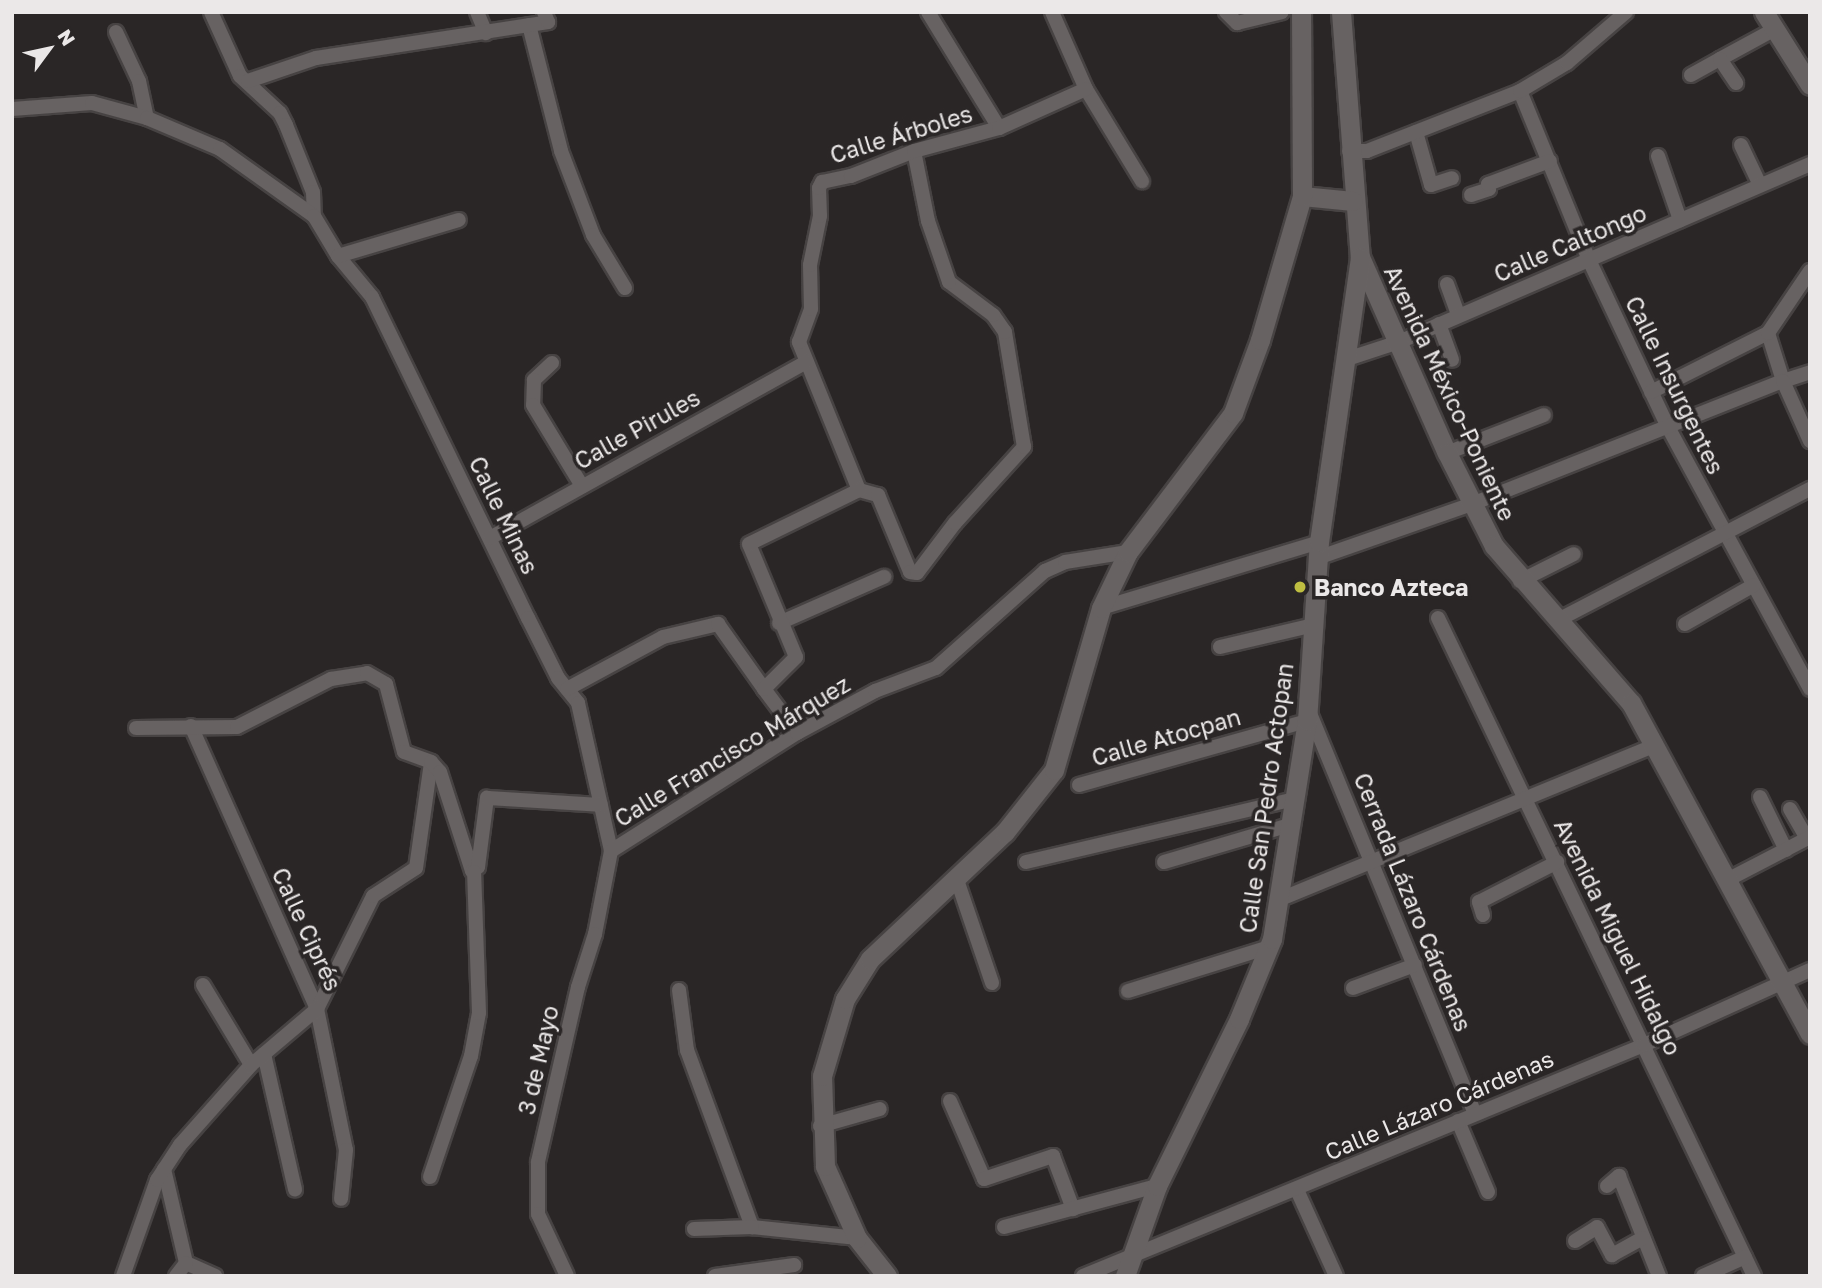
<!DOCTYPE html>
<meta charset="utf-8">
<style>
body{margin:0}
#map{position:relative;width:1822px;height:1288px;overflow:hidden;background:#2a2626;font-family:"Golos Text",sans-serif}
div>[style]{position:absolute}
.roads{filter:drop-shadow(2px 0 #474343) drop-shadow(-2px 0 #474343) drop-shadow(0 2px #474343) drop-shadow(0 -2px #474343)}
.street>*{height:14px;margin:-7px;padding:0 7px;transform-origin:7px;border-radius:7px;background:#676262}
.secondary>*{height:19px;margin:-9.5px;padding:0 9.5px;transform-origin:9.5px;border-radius:9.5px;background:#676262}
.dots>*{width:19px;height:19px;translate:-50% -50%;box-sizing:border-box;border:4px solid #2a2626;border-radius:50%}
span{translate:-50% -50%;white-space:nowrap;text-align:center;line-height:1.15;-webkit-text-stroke:7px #2a2626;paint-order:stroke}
.street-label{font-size:23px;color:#ebe8e8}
.poi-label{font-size:23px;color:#ebe8e8;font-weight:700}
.left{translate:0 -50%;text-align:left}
.frame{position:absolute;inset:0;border:14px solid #ebe8e8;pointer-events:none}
.north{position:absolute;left:14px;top:14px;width:70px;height:70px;-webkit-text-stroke:5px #2a2626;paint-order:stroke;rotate:57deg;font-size:19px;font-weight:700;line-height:28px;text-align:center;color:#ebe8e8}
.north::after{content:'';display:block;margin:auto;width:24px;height:32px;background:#ebe8e8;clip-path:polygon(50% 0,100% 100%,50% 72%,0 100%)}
</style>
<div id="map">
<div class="roads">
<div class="street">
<div style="left:211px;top:12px;width:70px;rotate:65.6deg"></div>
<div style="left:240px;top:76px;width:54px;rotate:42.8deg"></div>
<div style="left:280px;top:113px;width:13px;rotate:63deg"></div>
<div style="left:286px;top:125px;width:72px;rotate:68.1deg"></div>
<div style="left:313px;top:192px;width:24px;rotate:88deg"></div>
<div style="left:477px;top:12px;width:23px;rotate:67deg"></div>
<div style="left:928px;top:12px;width:136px;rotate:58.5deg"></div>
<div style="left:1052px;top:12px;width:84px;rotate:66.2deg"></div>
<div style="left:1086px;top:89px;width:108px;rotate:58.7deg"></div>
<div style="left:1226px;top:12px;width:16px;rotate:45deg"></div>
<div style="left:1237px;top:23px;width:46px;rotate:-13.7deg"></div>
<div style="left:529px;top:25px;width:130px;rotate:75.7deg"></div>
<div style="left:561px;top:151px;width:90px;rotate:69.1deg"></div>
<div style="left:593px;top:235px;width:62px;rotate:58.9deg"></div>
<div style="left:116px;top:32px;width:54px;rotate:64.9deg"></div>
<div style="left:139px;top:81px;width:38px;rotate:78deg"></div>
<div style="left:1720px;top:59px;width:63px;rotate:-28.6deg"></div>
<div style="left:1691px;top:75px;width:33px;rotate:-29deg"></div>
<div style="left:1720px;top:59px;width:29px;rotate:56deg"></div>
<div style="left:248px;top:81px;width:72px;rotate:-18.7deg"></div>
<div style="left:316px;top:58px;width:235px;rotate:-8.8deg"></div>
<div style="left:548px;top:22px;width:11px;rotate:-112deg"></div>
<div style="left:1520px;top:91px;width:183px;rotate:67.8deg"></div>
<div style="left:1589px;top:260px;width:185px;rotate:64.7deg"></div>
<div style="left:1668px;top:427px;width:298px;rotate:61.5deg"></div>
<div style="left:12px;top:109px;width:80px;rotate:-4.3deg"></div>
<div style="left:92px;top:103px;width:57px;rotate:15.3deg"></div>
<div style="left:147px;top:118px;width:79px;rotate:23deg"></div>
<div style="left:220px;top:149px;width:115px;rotate:35.5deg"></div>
<div style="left:314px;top:216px;width:47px;rotate:59deg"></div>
<div style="left:338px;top:256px;width:53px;rotate:50.3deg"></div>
<div style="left:372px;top:297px;width:357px;rotate:64.1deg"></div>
<div style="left:528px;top:618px;width:67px;rotate:63.4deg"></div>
<div style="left:558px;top:678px;width:32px;rotate:51deg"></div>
<div style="left:578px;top:703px;width:152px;rotate:77.4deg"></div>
<div style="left:611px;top:851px;width:85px;rotate:100.9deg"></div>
<div style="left:595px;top:934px;width:56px;rotate:107.8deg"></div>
<div style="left:578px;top:987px;width:180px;rotate:102.9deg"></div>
<div style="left:538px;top:1162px;width:52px;rotate:90deg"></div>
<div style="left:538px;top:1214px;width:68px;rotate:64.9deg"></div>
<div style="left:1416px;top:132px;width:55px;rotate:74.2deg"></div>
<div style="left:1431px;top:185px;width:22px;rotate:-18deg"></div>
<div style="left:1741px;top:145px;width:44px;rotate:64.6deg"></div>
<div style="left:1349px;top:151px;width:18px"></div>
<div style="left:1367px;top:151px;width:164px;rotate:-21.4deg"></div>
<div style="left:1520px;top:91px;width:55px;rotate:-30.8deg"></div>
<div style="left:1567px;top:63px;width:78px;rotate:-40.8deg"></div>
<div style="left:1658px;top:156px;width:68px;rotate:71deg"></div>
<div style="left:1471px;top:195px;width:19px;rotate:-18deg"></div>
<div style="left:1489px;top:189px;width:5px;rotate:-101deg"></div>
<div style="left:1488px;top:184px;width:66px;rotate:-20.4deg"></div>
<div style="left:338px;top:256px;width:126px;rotate:-16.6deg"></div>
<div style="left:1447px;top:284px;width:33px;rotate:70deg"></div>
<div style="left:1439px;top:324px;width:38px;rotate:70deg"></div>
<div style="left:1768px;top:333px;width:50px;rotate:72.6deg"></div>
<div style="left:1783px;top:381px;width:28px;rotate:-18deg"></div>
<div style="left:1347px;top:359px;width:55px;rotate:-18.1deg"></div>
<div style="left:1399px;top:342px;width:448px;rotate:-23.4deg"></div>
<div style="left:552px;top:363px;width:25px;rotate:137deg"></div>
<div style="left:534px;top:380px;width:25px;rotate:92deg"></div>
<div style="left:533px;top:405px;width:95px;rotate:58.8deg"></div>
<div style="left:1651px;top:392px;width:131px;rotate:-26.8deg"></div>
<div style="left:1768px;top:333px;width:75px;rotate:-55.9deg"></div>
<div style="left:1447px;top:453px;width:104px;rotate:-21.4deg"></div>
<div style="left:859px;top:490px;width:20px;rotate:15deg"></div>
<div style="left:878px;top:495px;width:83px;rotate:67.4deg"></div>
<div style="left:910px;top:572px;width:7px;rotate:8deg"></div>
<div style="left:917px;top:573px;width:63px;rotate:-52.8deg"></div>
<div style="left:955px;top:523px;width:103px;rotate:-47.8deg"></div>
<div style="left:1024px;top:447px;width:117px;rotate:-99.4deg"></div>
<div style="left:1005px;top:332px;width:21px;rotate:-125deg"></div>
<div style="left:993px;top:315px;width:55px;rotate:-143.1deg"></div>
<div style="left:949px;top:282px;width:65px;rotate:-109deg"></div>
<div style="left:928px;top:221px;width:71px;rotate:-101.3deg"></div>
<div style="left:859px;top:490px;width:160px;rotate:-112.1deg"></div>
<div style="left:799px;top:342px;width:35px;rotate:-70deg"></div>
<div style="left:811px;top:309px;width:44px;rotate:-91.3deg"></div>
<div style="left:810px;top:265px;width:50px;rotate:-78.5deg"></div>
<div style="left:820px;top:216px;width:28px;rotate:-92deg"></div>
<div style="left:819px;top:188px;width:7px;rotate:-63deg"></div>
<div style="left:822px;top:182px;width:30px;rotate:-12deg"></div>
<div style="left:851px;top:176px;width:68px;rotate:-21.6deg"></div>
<div style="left:914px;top:151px;width:88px;rotate:-15.1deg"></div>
<div style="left:999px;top:128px;width:95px;rotate:-24.1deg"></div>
<div style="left:490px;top:538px;width:362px;rotate:-29.1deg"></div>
<div style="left:1317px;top:558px;width:164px;rotate:-19.2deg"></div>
<div style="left:1472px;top:504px;width:334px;rotate:-21.6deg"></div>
<div style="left:1783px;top:381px;width:66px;rotate:65.8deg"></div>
<div style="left:1520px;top:581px;width:60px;rotate:-26.6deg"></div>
<div style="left:1101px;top:608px;width:228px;rotate:-16.8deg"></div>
<div style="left:1438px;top:618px;width:730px;rotate:64.35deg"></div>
<div style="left:1558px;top:620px;width:284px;rotate:-27.5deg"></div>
<div style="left:779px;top:623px;width:115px;rotate:-23.7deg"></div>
<div style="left:1685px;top:624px;width:79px;rotate:-29.5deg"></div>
<div style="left:1220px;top:647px;width:97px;rotate:-13.2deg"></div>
<div style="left:567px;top:689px;width:109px;rotate:-28.4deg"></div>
<div style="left:663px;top:637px;width:57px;rotate:-13.3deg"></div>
<div style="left:718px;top:624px;width:80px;rotate:54.7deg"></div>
<div style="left:1309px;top:711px;width:436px;rotate:67.6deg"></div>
<div style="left:191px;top:726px;width:310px;rotate:66deg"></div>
<div style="left:317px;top:1009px;width:126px;rotate:-63.6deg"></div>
<div style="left:373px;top:896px;width:51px;rotate:-33.1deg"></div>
<div style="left:416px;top:868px;width:107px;rotate:-81.9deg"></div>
<div style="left:136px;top:728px;width:101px;rotate:-0.6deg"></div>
<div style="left:237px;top:727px;width:106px;rotate:-27.1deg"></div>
<div style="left:331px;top:679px;width:36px;rotate:-9deg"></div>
<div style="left:367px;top:673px;width:22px;rotate:30deg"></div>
<div style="left:386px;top:684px;width:70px;rotate:75.2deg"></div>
<div style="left:404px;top:752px;width:29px;rotate:20deg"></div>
<div style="left:431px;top:762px;width:13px;rotate:48deg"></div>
<div style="left:440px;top:772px;width:104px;rotate:72.1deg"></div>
<div style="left:472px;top:871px;width:7px;rotate:-34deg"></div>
<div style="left:478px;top:867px;width:70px;rotate:-82.6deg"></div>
<div style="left:487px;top:798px;width:114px;rotate:3.5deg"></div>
<div style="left:797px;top:733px;width:55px;rotate:-126.9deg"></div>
<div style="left:764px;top:689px;width:45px;rotate:-45deg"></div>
<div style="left:796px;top:657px;width:122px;rotate:-112.6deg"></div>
<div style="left:749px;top:544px;width:123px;rotate:-26.1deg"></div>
<div style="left:1079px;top:785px;width:237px;rotate:-15.7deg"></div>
<div style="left:1760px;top:797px;width:59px;rotate:63.9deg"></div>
<div style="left:1790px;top:809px;width:34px;rotate:60deg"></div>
<div style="left:611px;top:851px;width:220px;rotate:-32.4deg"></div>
<div style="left:797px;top:733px;width:89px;rotate:-28.3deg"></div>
<div style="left:875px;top:691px;width:65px;rotate:-20.7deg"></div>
<div style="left:936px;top:668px;width:146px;rotate:-41.7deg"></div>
<div style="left:1045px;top:571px;width:22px;rotate:-24deg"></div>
<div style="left:1065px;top:562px;width:64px;rotate:-9deg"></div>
<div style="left:1026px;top:862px;width:276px;rotate:-13.2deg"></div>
<div style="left:1164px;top:862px;width:131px;rotate:-16.4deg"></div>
<div style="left:956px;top:877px;width:112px;rotate:71.2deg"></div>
<div style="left:1729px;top:879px;width:91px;rotate:-27.4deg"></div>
<div style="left:1278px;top:900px;width:409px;rotate:-22.3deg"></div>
<div style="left:1483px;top:915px;width:14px;rotate:-107deg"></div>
<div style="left:1479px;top:902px;width:88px;rotate:-27.1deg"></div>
<div style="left:203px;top:985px;width:93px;rotate:59deg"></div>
<div style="left:1353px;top:988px;width:66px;rotate:-20.4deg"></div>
<div style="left:679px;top:990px;width:61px;rotate:82.4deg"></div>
<div style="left:687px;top:1050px;width:189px;rotate:69.8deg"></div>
<div style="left:752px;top:1227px;width:106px;rotate:6deg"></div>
<div style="left:1128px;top:991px;width:148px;rotate:-17.3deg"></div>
<div style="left:317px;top:1009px;width:144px;rotate:78.4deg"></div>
<div style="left:346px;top:1150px;width:49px;rotate:95.8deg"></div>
<div style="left:264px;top:1054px;width:139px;rotate:77.1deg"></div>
<div style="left:950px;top:1101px;width:85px;rotate:66.4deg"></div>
<div style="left:984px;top:1179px;width:73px;rotate:-18.4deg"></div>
<div style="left:1053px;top:1156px;width:57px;rotate:69.3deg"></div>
<div style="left:1458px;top:1121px;width:77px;rotate:67.1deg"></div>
<div style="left:820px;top:1126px;width:62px;rotate:-15.8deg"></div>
<div style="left:164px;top:1169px;width:97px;rotate:76.8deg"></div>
<div style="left:186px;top:1263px;width:32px;rotate:24deg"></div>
<div style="left:430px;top:1177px;width:128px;rotate:-71.3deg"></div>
<div style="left:471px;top:1056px;width:44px;rotate:-79.5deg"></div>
<div style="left:479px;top:1013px;width:141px;rotate:-92deg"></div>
<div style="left:1607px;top:1186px;width:16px;rotate:-40deg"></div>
<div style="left:1619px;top:1176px;width:108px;rotate:68.2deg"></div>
<div style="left:1297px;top:1190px;width:94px;rotate:65.6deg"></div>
<div style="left:1004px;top:1227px;width:158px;rotate:-15deg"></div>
<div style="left:694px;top:1229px;width:58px;rotate:-2deg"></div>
<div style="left:1575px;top:1241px;width:26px;rotate:-32deg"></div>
<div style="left:1597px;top:1227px;width:32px;rotate:62deg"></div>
<div style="left:1612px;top:1255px;width:35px;rotate:-29deg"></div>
<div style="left:123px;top:1276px;width:102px;rotate:-70.5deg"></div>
<div style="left:157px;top:1180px;width:42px;rotate:-56.7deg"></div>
<div style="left:180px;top:1145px;width:107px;rotate:-48.4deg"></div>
<div style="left:251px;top:1065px;width:87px;rotate:-40.3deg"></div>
<div style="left:176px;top:1276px;width:16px;rotate:-52deg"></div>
<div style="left:715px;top:1276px;width:80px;rotate:-7.9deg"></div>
<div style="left:1083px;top:1276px;width:607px;rotate:-22.38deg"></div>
<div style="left:1644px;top:1045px;width:182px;rotate:-24.3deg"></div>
<div style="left:1703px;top:1276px;width:46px;rotate:-24.3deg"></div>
</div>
<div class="secondary">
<div style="left:1341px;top:12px;width:246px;rotate:85.6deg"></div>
<div style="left:1360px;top:257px;width:214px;rotate:66.1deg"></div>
<div style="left:1447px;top:453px;width:104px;rotate:63.2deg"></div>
<div style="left:1494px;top:546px;width:208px;rotate:48.9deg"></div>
<div style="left:1631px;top:703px;width:376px;rotate:61.6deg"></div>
<div style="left:1764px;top:12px;width:86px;rotate:57.8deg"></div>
<div style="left:1302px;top:196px;width:51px;rotate:5.6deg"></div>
<div style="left:887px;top:1276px;width:48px;rotate:-128.3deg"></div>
<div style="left:857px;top:1238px;width:79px;rotate:-114deg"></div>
<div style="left:825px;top:1166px;width:90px;rotate:-91.9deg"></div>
<div style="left:822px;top:1076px;width:80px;rotate:-73.4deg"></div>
<div style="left:845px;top:999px;width:47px;rotate:-58deg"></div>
<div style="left:870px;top:959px;width:185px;rotate:-43.3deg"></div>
<div style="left:1005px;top:832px;width:79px;rotate:-51.7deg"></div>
<div style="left:1054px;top:770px;width:169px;rotate:-73.8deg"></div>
<div style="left:1101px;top:608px;width:62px;rotate:-64.3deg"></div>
<div style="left:1128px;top:552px;width:174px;rotate:-52.9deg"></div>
<div style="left:1233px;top:413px;width:78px;rotate:-69.7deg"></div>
<div style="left:1260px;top:340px;width:150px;rotate:-73.7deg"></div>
<div style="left:1302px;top:196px;width:184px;rotate:-90.3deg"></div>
<div style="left:1125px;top:1276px;width:96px;rotate:-70.4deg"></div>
<div style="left:1157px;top:1186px;width:186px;rotate:-63.8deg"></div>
<div style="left:1239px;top:1019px;width:87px;rotate:-67.6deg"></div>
<div style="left:1272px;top:939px;width:221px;rotate:-80.9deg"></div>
<div style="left:1307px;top:721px;width:179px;rotate:-86.2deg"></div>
<div style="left:1319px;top:542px;width:287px;rotate:-81.8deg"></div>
</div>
</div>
<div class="dots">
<div style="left:1300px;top:587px;background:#bfbe41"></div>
</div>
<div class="street-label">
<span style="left:901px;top:134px;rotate:-17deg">Calle Árboles</span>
<span style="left:1570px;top:243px;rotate:-23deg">Calle Caltongo</span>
<span style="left:1675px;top:385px;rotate:64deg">Calle Insurgentes</span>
<span style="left:1450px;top:393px;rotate:65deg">Avenida México-Poniente</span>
<span style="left:637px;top:429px;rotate:-29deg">Calle Pirules</span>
<span style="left:504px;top:515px;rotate:64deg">Calle Minas</span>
<span style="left:1166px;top:737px;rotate:-16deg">Calle Atocpan</span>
<span style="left:732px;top:751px;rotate:-31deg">Calle Francisco Márquez</span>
<span style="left:1266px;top:798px;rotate:-82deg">Calle San Pedro Actopan</span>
<span style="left:1413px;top:902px;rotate:68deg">Cerrada Lázaro Cárdenas</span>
<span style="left:307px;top:929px;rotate:65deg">Calle Ciprés</span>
<span style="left:1618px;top:937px;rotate:64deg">Avenida Miguel Hidalgo</span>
<span style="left:538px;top:1060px;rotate:-77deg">3 de Mayo</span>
<span style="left:1439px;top:1105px;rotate:-23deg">Calle Lázaro Cárdenas</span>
</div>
<div class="poi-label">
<span class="left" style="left:1314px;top:587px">Banco Azteca</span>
</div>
<div class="frame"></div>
<div class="north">N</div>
</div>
